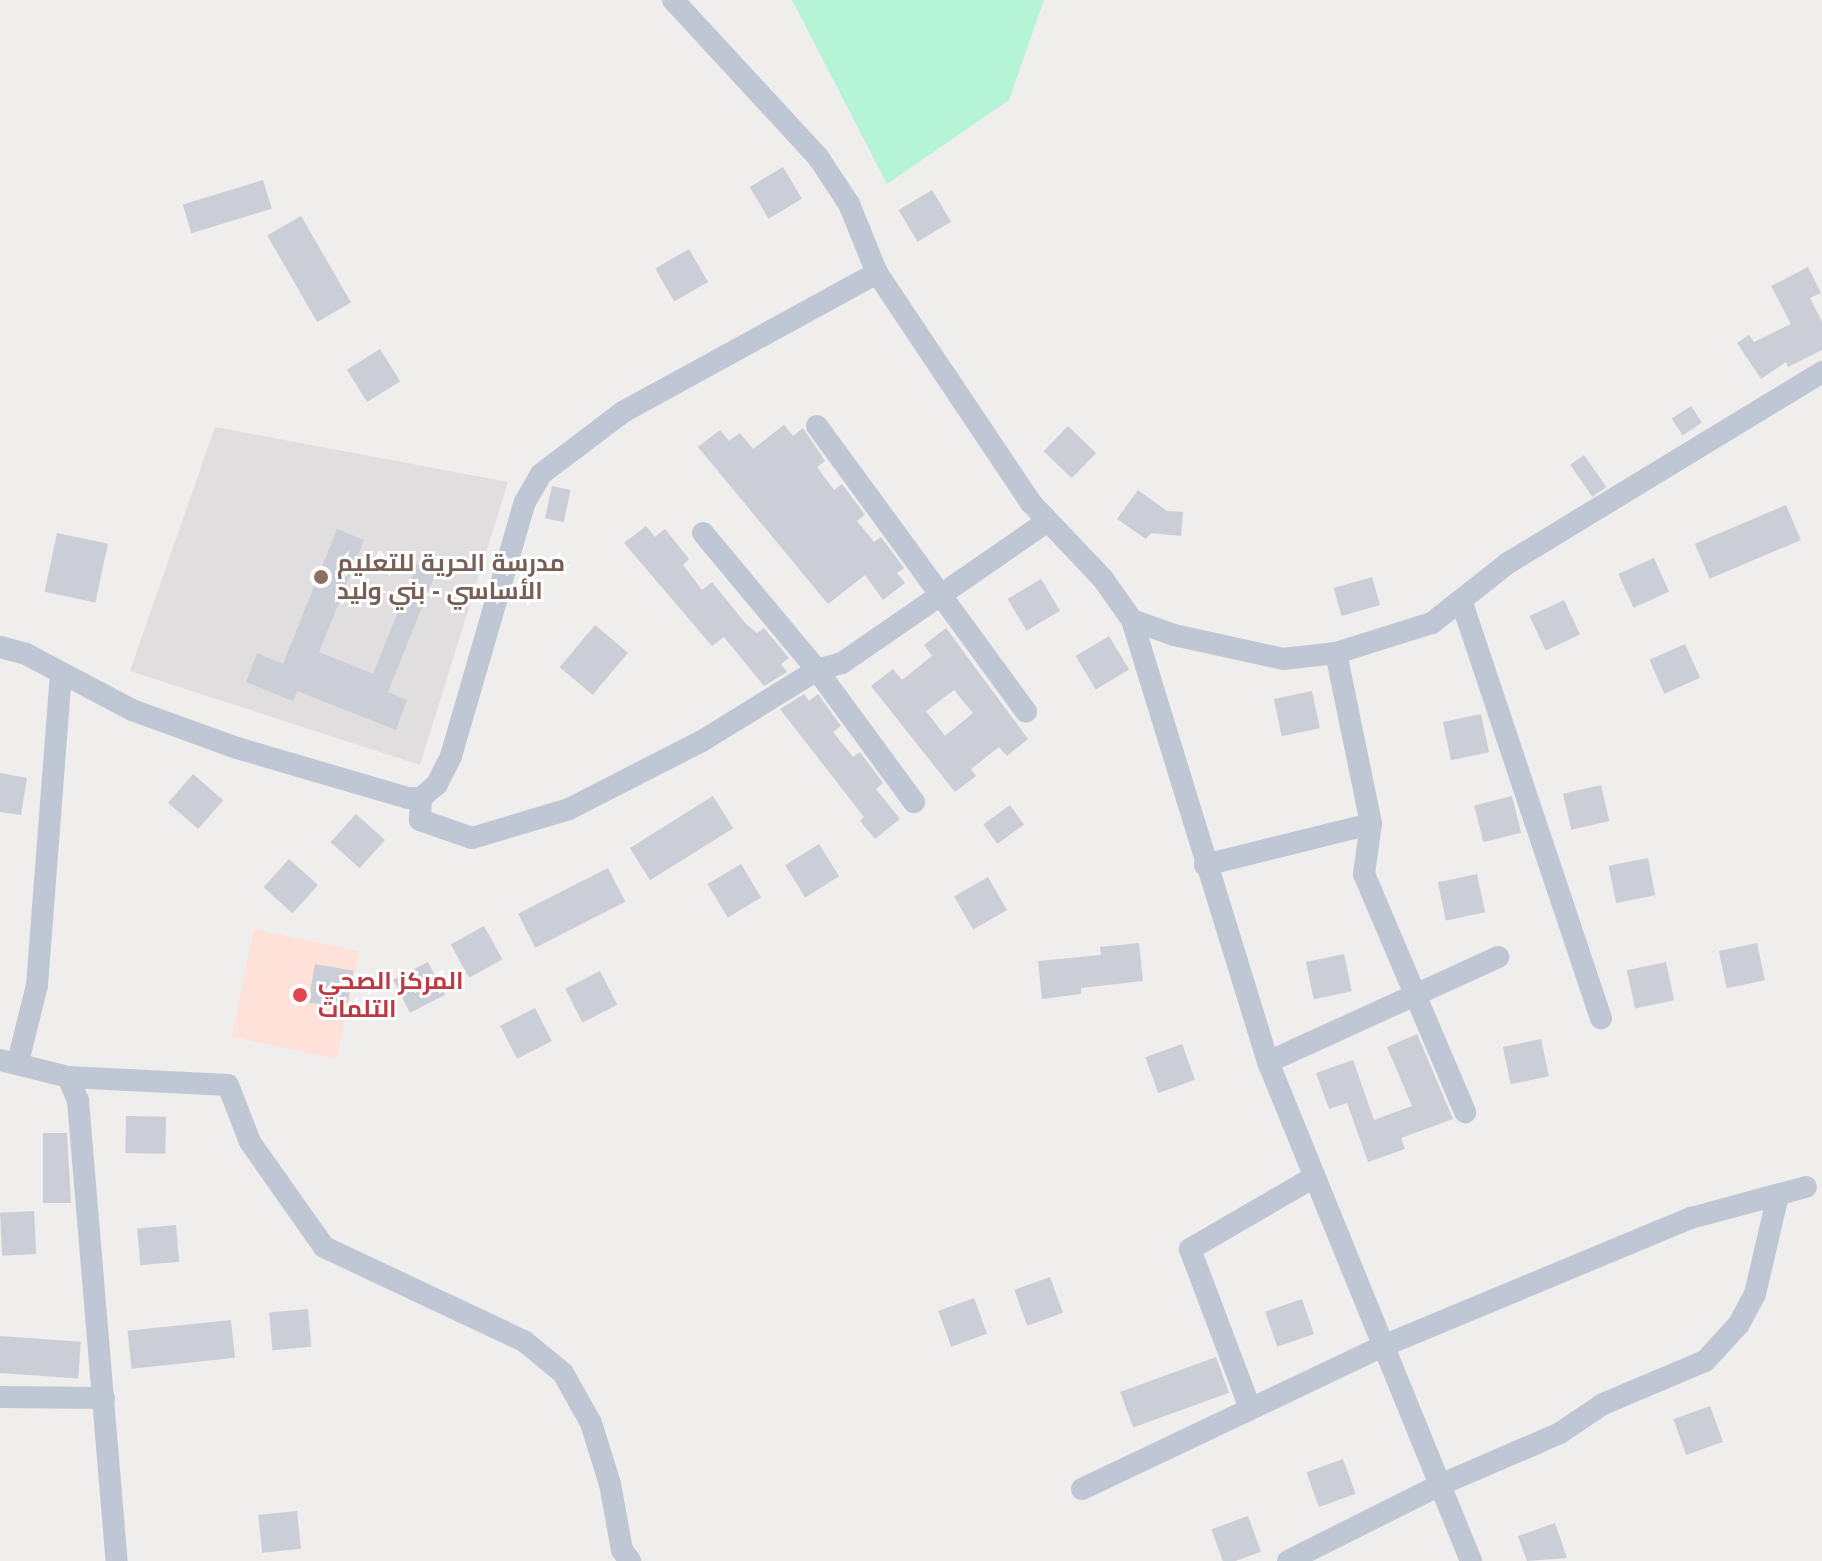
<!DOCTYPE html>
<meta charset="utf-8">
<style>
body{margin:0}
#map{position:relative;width:1822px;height:1561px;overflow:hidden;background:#f0eded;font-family:Arial,Cairo,sans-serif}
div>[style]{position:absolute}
.education>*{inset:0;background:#e1dedf}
.medical>*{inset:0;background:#fee2da;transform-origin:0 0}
.green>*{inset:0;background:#b5f4d6}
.building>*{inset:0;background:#cbced6;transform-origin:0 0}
.minor>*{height:22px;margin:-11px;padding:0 11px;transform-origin:11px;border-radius:11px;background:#bfc7d4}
.dots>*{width:22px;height:22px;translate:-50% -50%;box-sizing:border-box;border:4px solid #fff;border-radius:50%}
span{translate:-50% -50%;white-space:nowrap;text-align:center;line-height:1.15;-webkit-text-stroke:6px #fff;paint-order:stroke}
.education-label{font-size:24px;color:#785e54;font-weight:700}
.left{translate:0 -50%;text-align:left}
.health-label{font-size:24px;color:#be3a42;font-weight:700}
</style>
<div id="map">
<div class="education">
<div style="clip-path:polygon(215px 427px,508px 482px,420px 765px,130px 671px)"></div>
</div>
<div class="medical">
<div style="left:254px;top:929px;width:108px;height:110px;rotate:12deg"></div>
</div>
<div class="green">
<div style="clip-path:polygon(792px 0,1044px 0,1009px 100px,887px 184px)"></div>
</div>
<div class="building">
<div style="left:783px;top:167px;width:37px;height:39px;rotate:59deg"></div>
<div style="left:263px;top:180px;width:30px;height:84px;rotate:73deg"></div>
<div style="left:932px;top:190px;width:37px;height:39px;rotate:59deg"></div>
<div style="left:301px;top:216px;width:100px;height:39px;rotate:60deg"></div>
<div style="left:689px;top:249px;width:38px;height:39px;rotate:60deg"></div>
<div style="clip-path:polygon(1808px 267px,1821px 293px,1810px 298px,1822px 322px,1822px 350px,1788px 367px,1786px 362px,1761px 379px,1737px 343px,1749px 335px,1754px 342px,1791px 324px,1771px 286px)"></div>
<div style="left:380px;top:349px;width:38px;height:39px;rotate:58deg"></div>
<div style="left:1691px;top:406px;width:20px;height:23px;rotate:57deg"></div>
<div style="clip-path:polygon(784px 425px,793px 436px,803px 428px,825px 461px,817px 467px,834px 490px,842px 484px,865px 515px,857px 521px,874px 542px,881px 537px,904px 568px,897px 573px,905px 583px,883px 600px,865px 575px,828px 604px,698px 447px,720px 430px,729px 441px,740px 433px,753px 449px)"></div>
<div style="left:1068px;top:426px;width:39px;height:35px;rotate:44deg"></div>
<div style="left:1584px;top:455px;width:39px;height:17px;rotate:55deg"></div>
<div style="left:552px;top:486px;width:19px;height:33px;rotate:12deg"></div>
<div style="clip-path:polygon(1138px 490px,1167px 511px,1183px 512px,1181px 536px,1151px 533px,1146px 539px,1117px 519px)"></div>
<div style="left:1786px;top:505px;width:38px;height:99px;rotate:67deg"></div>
<div style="clip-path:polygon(646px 526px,655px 537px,665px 529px,689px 559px,683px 565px,702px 590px,712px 582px,746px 624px,757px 633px,764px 628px,789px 658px,781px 664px,787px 672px,764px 686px,724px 637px,712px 646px,624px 543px)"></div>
<div style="clip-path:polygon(337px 529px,364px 540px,319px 652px,373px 674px,417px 564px,436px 572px,388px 692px,407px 700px,396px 730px,297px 691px,293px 701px,246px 682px,257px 653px,283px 664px)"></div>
<div style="left:57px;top:533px;width:52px;height:60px;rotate:12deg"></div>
<div style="left:1654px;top:558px;width:37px;height:39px;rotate:66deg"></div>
<div style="left:1372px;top:577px;width:29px;height:40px;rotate:74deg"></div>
<div style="left:1041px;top:579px;width:37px;height:39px;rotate:59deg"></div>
<div style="left:1564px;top:600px;width:38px;height:38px;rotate:65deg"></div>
<div style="left:595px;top:625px;width:43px;height:55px;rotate:40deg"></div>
<div style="clip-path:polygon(evenodd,946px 628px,1028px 739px,1007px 756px,999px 747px,971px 769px,976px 776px,955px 792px,871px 686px,893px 669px,902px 680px,932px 656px,924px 645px,946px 628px,954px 690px,973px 713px,945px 736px,926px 711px,954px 690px)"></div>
<div style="left:1109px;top:636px;width:39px;height:39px;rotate:59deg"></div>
<div style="left:1685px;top:644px;width:37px;height:39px;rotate:66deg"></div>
<div style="left:1312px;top:691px;width:38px;height:39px;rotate:78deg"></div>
<div style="clip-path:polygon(804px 694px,809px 701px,818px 694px,841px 726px,833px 732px,853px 757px,860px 752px,883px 783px,876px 789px,900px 819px,875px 839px,860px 821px,864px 817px,780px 709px)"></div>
<div style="left:1481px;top:714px;width:39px;height:39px;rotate:78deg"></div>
<div style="clip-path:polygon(0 773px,27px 778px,21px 815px,0 812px)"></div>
<div style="left:193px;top:774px;width:40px;height:38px;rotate:41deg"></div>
<div style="left:1601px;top:785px;width:37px;height:39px;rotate:77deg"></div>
<div style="left:713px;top:796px;width:38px;height:98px;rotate:58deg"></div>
<div style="left:1512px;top:796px;width:38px;height:39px;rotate:76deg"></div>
<div style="left:1010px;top:805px;width:24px;height:33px;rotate:54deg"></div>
<div style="left:356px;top:814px;width:39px;height:38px;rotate:42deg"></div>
<div style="left:819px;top:844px;width:38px;height:40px;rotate:58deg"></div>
<div style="left:1648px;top:858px;width:38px;height:40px;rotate:79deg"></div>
<div style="left:289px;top:859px;width:39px;height:38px;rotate:42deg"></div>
<div style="left:741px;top:864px;width:39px;height:39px;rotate:59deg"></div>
<div style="left:608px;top:868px;width:38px;height:101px;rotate:63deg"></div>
<div style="left:1477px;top:874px;width:39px;height:40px;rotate:78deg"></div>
<div style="left:988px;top:877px;width:38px;height:39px;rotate:60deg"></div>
<div style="left:484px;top:926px;width:38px;height:38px;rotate:61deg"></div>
<div style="clip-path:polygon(1139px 943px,1143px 981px,1081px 988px,1081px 994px,1042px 999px,1038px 961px,1101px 955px,1100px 947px)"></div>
<div style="left:1757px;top:943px;width:38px;height:39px;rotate:78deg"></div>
<div style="left:1344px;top:954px;width:38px;height:39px;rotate:78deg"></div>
<div style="left:428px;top:962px;width:37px;height:39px;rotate:63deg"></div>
<div style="left:1666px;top:962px;width:39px;height:40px;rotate:78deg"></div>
<div style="left:315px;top:964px;width:39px;height:39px;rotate:10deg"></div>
<div style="left:600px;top:971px;width:38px;height:39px;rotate:63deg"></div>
<div style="left:535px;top:1008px;width:37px;height:39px;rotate:63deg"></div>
<div style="clip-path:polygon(1417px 1034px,1453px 1119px,1401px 1138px,1405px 1149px,1368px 1162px,1347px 1103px,1329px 1109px,1316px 1073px,1353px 1060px,1374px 1120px,1412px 1106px,1387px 1047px)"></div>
<div style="left:1541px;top:1039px;width:38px;height:39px;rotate:78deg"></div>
<div style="left:1182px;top:1044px;width:38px;height:39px;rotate:70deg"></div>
<div style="left:126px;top:1116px;width:40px;height:37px;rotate:1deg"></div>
<div style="clip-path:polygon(43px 1133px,67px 1133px,71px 1203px,43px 1203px)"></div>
<div style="left:34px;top:1211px;width:43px;height:34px;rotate:87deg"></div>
<div style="left:176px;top:1225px;width:37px;height:39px;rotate:85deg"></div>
<div style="left:1050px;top:1277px;width:38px;height:38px;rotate:70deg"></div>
<div style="left:974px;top:1298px;width:38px;height:38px;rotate:70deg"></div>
<div style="left:1302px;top:1299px;width:37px;height:39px;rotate:71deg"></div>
<div style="left:308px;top:1309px;width:38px;height:39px;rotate:85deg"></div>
<div style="left:231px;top:1320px;width:38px;height:104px;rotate:84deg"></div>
<div style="left:0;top:1336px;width:81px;height:37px;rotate:4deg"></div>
<div style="left:1216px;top:1357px;width:38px;height:102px;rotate:70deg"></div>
<div style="left:1710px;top:1406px;width:38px;height:39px;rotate:70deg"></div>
<div style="left:1343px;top:1459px;width:37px;height:39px;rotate:70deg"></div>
<div style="left:297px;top:1511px;width:38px;height:39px;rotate:84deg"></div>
<div style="left:1248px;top:1516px;width:38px;height:39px;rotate:70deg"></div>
<div style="clip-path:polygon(1555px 1523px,1567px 1558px,1527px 1561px,1518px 1536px)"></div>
</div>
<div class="minor">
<div style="left:877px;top:273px;width:277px;rotate:56.2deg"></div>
<div style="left:1031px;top:503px;width:105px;rotate:46.5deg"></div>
<div style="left:1103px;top:579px;width:50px;rotate:54.7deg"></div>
<div style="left:1132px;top:620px;width:45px;rotate:19.7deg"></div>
<div style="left:1174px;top:635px;width:112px;rotate:12.4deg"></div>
<div style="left:1283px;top:659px;width:53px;rotate:-6.5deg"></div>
<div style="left:1336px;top:653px;width:101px;rotate:-17.4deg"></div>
<div style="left:1432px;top:623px;width:97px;rotate:-38.3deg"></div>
<div style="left:1508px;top:563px;width:368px;rotate:-31.3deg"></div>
<div style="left:817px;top:426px;width:354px;rotate:53.8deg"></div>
<div style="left:703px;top:533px;width:178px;rotate:50.2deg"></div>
<div style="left:817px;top:670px;width:164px;rotate:53.7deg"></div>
<div style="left:1462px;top:603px;width:438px;rotate:71.5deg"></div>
<div style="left:1132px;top:620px;width:462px;rotate:72.9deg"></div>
<div style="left:1268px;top:1062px;width:539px;rotate:67.86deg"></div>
<div style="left:0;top:647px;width:27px;rotate:15deg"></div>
<div style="left:26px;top:654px;width:120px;rotate:27.8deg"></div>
<div style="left:132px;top:710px;width:112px;rotate:19.9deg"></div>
<div style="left:237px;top:748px;width:178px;rotate:16.3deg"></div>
<div style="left:408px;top:798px;width:13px"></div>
<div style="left:421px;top:798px;width:21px;rotate:-41deg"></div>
<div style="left:437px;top:784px;width:31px;rotate:-63deg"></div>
<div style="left:451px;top:756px;width:265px;rotate:-73.8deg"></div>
<div style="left:525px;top:502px;width:32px;rotate:-60deg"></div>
<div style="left:541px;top:474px;width:103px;rotate:-37.1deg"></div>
<div style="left:623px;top:412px;width:290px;rotate:-28.7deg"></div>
<div style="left:877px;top:273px;width:74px;rotate:-112.1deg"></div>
<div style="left:849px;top:204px;width:56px;rotate:-123.4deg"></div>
<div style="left:818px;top:157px;width:214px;rotate:-132.7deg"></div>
<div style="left:1336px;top:653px;width:175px;rotate:78.4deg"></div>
<div style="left:1371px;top:824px;width:50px;rotate:98deg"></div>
<div style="left:1364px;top:874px;width:259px;rotate:67deg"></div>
<div style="left:421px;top:798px;width:22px;rotate:93deg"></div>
<div style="left:420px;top:820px;width:55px;rotate:19.1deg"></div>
<div style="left:472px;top:838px;width:101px;rotate:-16.6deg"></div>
<div style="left:569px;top:809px;width:149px;rotate:-27.1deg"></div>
<div style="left:702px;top:741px;width:135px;rotate:-31.7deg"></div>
<div style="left:817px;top:670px;width:26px;rotate:-16deg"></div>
<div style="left:842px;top:663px;width:250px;rotate:-34.6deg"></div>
<div style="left:1205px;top:865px;width:171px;rotate:-13.9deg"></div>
<div style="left:0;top:1060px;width:70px;rotate:14deg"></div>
<div style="left:68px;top:1077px;width:26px;rotate:67deg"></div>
<div style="left:78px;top:1101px;width:462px;rotate:85.2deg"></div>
<div style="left:18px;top:1062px;width:79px;rotate:-76.1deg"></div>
<div style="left:37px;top:985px;width:313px;rotate:-85.6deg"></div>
<div style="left:1268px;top:1062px;width:253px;rotate:-24.5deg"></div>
<div style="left:68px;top:1077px;width:160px;rotate:2.9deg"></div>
<div style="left:228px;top:1085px;width:61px;rotate:68.9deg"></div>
<div style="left:250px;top:1142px;width:128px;rotate:54.8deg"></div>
<div style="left:324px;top:1247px;width:221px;rotate:25.2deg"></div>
<div style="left:524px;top:1341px;width:50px;rotate:39.4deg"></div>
<div style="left:563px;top:1373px;width:57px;rotate:60.8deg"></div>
<div style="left:591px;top:1423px;width:64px;rotate:72.7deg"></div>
<div style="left:610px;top:1484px;width:67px;rotate:79.7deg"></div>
<div style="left:622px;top:1550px;width:14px;rotate:54deg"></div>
<div style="left:0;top:1397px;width:104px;rotate:0.6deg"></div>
<div style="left:1250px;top:1408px;width:170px;rotate:-110.7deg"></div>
<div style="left:1190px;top:1249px;width:143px;rotate:-30.1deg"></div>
<div style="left:1082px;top:1489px;width:333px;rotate:-25.4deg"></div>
<div style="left:1383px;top:1346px;width:334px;rotate:-22.6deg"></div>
<div style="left:1691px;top:1218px;width:119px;rotate:-15.1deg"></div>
<div style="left:1288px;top:1561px;width:170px;rotate:-26.6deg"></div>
<div style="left:1440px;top:1485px;width:131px;rotate:-23.4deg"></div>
<div style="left:1560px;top:1433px;width:52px;rotate:-34deg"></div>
<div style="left:1603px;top:1404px;width:111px;rotate:-22.9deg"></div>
<div style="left:1705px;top:1361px;width:50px;rotate:-47.4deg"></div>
<div style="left:1739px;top:1324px;width:34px;rotate:-62deg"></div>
<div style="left:1755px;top:1294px;width:102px;rotate:-76.9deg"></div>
</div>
<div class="dots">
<div style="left:321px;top:577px;background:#8d6e63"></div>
<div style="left:300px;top:995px;background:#e0444e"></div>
</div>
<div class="education-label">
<span class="left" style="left:337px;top:577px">مدرسة الحرية للتعليم<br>الأساسي - بني وليد</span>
</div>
<div class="health-label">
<span class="left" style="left:318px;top:995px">المركز الصحي<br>التلمات</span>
</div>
</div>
